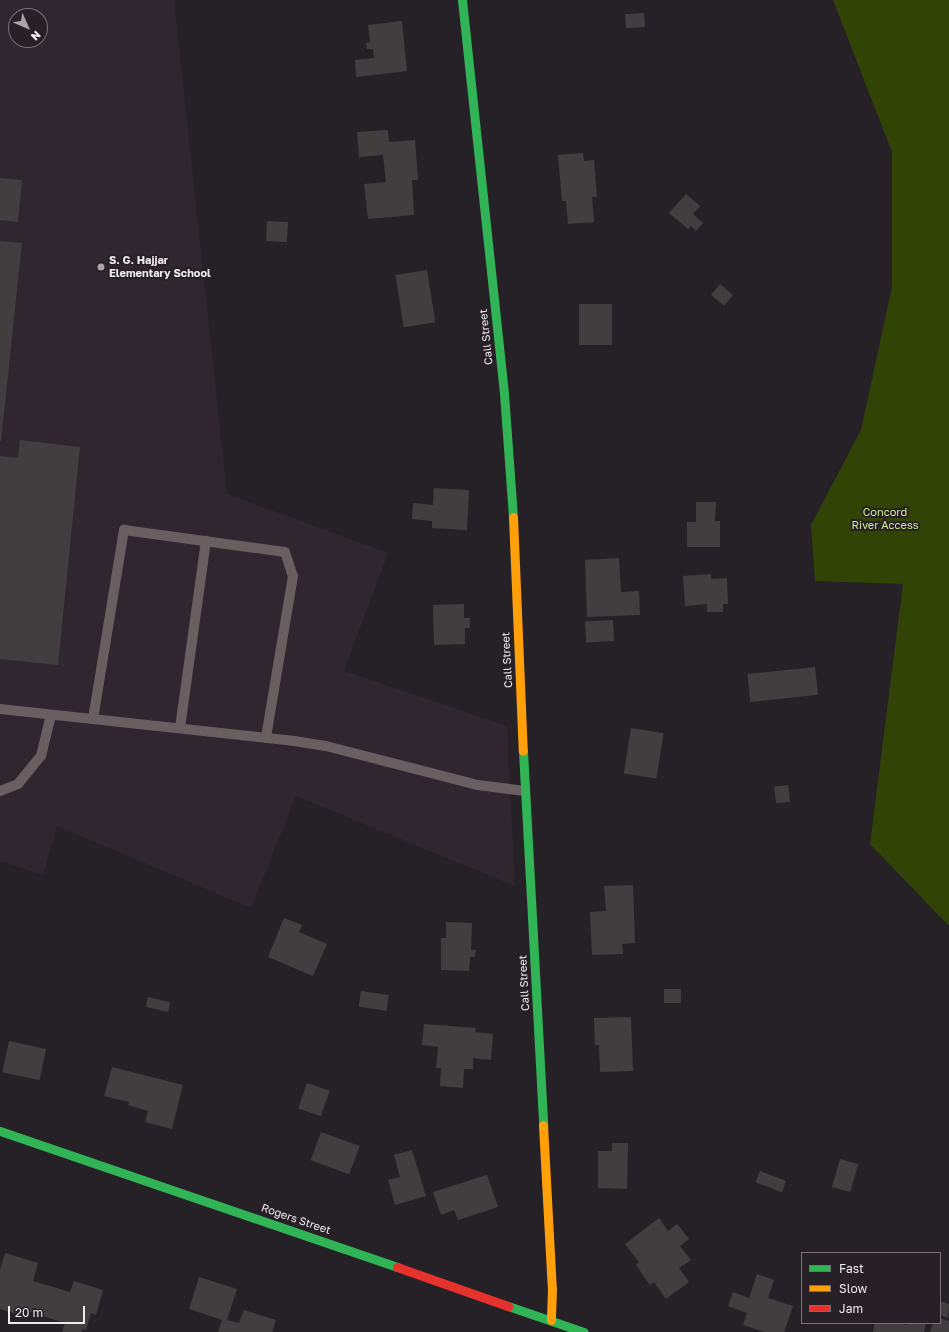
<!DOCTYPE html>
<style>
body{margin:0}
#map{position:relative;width:949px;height:1332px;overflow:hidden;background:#262126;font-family:"Golos Text",sans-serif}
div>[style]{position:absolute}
.built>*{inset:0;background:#302630}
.green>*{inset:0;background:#324306}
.building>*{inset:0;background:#423e40;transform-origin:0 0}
.lane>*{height:10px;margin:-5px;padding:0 5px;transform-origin:5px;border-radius:5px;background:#695e60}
.fast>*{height:9px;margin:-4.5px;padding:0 4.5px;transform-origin:4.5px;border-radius:4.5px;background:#30b455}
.slow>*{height:9px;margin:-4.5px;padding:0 4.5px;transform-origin:4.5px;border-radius:4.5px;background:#ff9f0a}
.jam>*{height:9px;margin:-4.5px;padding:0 4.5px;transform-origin:4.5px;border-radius:4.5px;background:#e5322d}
.dots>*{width:11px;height:11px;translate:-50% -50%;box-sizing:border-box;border:2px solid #272027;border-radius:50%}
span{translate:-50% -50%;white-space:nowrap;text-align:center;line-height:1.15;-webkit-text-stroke:4px #272027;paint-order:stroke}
.poi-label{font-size:11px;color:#eeeaee;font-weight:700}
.left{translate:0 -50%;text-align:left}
.street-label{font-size:11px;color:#eeeaee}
.park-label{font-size:11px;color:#cbef8e}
.legend{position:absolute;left:801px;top:1252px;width:140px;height:72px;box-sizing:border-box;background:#272027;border:1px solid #777177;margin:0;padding:5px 7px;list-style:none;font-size:12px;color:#eeeaee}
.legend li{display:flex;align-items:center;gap:8px;height:20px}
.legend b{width:20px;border:1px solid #777177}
.north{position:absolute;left:8px;top:8px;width:40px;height:40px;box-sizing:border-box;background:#272027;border:1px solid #777177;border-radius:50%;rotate:135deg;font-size:11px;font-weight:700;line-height:16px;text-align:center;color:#eeeaee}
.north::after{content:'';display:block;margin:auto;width:14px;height:18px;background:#a8a4a8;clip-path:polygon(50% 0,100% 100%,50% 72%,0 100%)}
.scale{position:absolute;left:8px;top:1306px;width:77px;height:18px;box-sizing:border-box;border:2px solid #eeeaee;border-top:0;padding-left:5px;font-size:12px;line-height:14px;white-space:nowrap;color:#eeeaee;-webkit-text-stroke:3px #272027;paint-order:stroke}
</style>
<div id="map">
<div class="built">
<div style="clip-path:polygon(evenodd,0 0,174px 0,227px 494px,388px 553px,344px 671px,507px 726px,515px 886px,296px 796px,251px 908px,57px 826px,43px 875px,0 861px,0 0,16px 16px,40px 16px,40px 40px,16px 40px,16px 16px)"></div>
</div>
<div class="green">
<div style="clip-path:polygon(833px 0,949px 0,949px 926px,870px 844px,903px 584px,815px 581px,811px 525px,861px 430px,892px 287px,892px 152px)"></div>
</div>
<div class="building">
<div style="left:644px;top:13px;width:14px;height:19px;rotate:86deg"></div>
<div style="clip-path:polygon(402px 21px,407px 71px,356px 77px,355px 60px,374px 58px,373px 49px,367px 49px,366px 43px,370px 42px,368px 25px)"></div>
<div style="clip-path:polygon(388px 130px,389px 142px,415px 140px,418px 180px,412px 180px,414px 215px,368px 219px,364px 184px,386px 182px,383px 155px,359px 157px,357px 132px)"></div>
<div style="clip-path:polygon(583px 153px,584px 161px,594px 160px,597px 197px,592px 197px,594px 222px,568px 224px,566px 201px,562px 201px,558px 155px)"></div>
<div style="clip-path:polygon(0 178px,22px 180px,18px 222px,0 220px)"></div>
<div style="clip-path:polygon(686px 194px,700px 206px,693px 214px,703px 223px,696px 231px,691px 226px,688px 229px,669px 213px)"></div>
<div style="left:267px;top:221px;width:21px;height:20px;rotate:3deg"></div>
<div style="clip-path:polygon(0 241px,22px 243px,1px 441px,0 441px)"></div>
<div style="left:427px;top:270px;width:53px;height:32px;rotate:81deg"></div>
<div style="left:720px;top:284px;width:17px;height:14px;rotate:40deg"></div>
<div style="left:579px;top:304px;width:33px;height:41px"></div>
<div style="clip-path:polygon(20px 440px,80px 447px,58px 665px,0 659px,0 456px,18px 458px)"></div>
<div style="clip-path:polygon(434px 488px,469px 490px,467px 530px,432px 528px,432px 521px,412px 519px,413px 503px,433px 505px)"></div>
<div style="clip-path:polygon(696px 502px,716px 502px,715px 521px,720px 521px,720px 547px,687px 547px,687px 522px,696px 522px)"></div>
<div style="clip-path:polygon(619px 558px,621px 592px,639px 591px,640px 615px,587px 617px,585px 560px)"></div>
<div style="clip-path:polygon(711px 574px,711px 579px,727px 578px,728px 604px,723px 604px,723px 612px,707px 612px,707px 604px,685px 606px,683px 576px)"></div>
<div style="clip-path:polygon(464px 604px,464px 618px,470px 618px,470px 628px,465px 628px,465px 644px,434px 645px,433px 605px)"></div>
<div style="left:613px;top:620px;width:21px;height:28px;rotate:87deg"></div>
<div style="left:815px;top:667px;width:28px;height:68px;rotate:84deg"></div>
<div style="left:631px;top:728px;width:33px;height:46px;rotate:9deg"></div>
<div style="left:788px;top:785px;width:17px;height:14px;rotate:83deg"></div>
<div style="clip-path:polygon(633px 885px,635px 943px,622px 944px,623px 954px,592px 955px,590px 912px,606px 911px,604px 886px)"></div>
<div style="clip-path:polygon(284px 918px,302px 925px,299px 932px,327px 944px,313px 976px,268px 957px)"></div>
<div style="clip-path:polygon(446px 922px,472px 923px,471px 950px,476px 950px,475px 957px,470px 957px,469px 971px,441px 970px,441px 938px,446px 938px)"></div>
<div style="left:664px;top:989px;width:17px;height:14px"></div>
<div style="left:361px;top:991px;width:28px;height:16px;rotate:8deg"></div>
<div style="left:148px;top:997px;width:23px;height:10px;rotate:13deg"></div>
<div style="clip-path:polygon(631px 1017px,633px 1071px,600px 1072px,599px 1045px,595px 1045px,594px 1018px)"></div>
<div style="clip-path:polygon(424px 1024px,476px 1028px,475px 1032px,493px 1034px,491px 1060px,473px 1058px,473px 1069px,464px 1069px,463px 1088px,440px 1086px,441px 1068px,436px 1068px,438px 1047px,422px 1045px)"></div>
<div style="left:9px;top:1041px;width:38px;height:32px;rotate:12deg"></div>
<div style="clip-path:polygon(112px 1067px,183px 1085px,172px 1129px,145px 1122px,148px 1111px,128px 1105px,129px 1102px,104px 1096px)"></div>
<div style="left:307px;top:1083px;width:24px;height:27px;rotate:19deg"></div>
<div style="left:321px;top:1132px;width:41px;height:30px;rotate:20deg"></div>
<div style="clip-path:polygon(612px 1143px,628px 1143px,627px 1189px,598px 1188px,598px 1151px,612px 1151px)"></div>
<div style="clip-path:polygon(412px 1150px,426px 1196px,395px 1205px,388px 1180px,400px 1177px,394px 1155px)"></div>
<div style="left:840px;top:1159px;width:19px;height:29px;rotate:16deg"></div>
<div style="left:760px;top:1171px;width:28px;height:12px;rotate:21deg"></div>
<div style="clip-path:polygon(487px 1175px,498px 1207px,458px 1220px,454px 1210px,441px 1215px,433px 1192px)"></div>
<div style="clip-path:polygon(659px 1218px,668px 1231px,677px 1224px,689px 1239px,680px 1246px,691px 1260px,679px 1268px,689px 1282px,666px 1299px,654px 1282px,650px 1285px,636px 1265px,639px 1262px,625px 1244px)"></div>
<div style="clip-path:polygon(5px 1253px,38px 1263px,33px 1281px,70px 1292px,74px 1281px,103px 1290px,96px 1315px,91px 1313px,86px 1330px,82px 1329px,82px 1332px,62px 1332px,65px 1323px,24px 1310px,23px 1316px,0 1309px,0 1270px)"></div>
<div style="clip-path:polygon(757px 1274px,774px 1280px,768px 1298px,793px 1306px,784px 1332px,765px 1332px,743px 1325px,747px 1313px,728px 1306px,733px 1292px,749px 1298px)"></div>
<div style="clip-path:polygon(199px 1277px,237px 1289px,227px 1320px,239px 1323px,244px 1310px,276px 1320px,272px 1332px,218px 1332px,222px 1320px,189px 1309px)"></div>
<div style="clip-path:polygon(940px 1301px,949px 1304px,948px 1318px,940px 1315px)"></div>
<div style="clip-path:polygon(940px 1318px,949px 1321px,949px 1332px,930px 1332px,933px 1323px,940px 1323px)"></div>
<div style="clip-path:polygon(875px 1323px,898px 1323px,907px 1325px,907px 1323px,926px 1323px,924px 1332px,873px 1332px)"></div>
</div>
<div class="lane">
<div style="left:0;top:709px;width:296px;rotate:6.2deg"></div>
<div style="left:294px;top:741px;width:32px;rotate:9deg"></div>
<div style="left:326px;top:746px;width:157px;rotate:14.4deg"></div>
<div style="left:478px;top:785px;width:47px;rotate:7.3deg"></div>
<div style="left:93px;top:719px;width:192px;rotate:-80.7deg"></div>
<div style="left:124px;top:530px;width:162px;rotate:7.8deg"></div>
<div style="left:285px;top:552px;width:25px;rotate:72deg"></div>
<div style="left:293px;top:576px;width:164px;rotate:99.5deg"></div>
<div style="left:180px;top:728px;width:189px;rotate:-82.1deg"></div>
<div style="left:0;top:791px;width:19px;rotate:-21deg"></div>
<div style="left:18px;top:784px;width:36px;rotate:-51deg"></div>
<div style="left:41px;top:756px;width:42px;rotate:-76.3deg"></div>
</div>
<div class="fast">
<div style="left:462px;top:0;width:396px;rotate:83.9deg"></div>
<div style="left:504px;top:394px;width:123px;rotate:85.8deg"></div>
<div style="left:523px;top:751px;width:375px;rotate:86.9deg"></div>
<div style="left:0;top:1131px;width:420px;rotate:18.9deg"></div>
<div style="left:508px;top:1306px;width:80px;rotate:18.9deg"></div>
</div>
<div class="slow">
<div style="left:513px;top:517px;width:234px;rotate:87.6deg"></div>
<div style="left:543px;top:1125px;width:164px;rotate:86.9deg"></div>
<div style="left:552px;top:1289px;width:31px;rotate:92deg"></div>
</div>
<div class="jam">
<div style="left:397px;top:1267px;width:118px;rotate:19.4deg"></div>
</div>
<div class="dots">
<div style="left:101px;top:267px;background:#a8a4a8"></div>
</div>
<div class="poi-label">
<span class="left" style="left:109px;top:267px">S. G. Hajjar<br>Elementary School</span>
</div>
<div class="street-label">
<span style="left:486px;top:337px;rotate:-96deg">Call Street</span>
<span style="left:507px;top:660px;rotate:-93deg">Call Street</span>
<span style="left:524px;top:983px;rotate:-93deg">Call Street</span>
<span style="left:296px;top:1219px;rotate:19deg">Rogers Street</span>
</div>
<div class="park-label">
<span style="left:885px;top:519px">Concord<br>River Access</span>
</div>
<ul class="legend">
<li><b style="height:5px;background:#30b455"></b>Fast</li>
<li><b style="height:5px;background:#ff9f0a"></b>Slow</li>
<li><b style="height:5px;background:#e5322d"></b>Jam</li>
</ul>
<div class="north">N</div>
<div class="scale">20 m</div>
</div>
